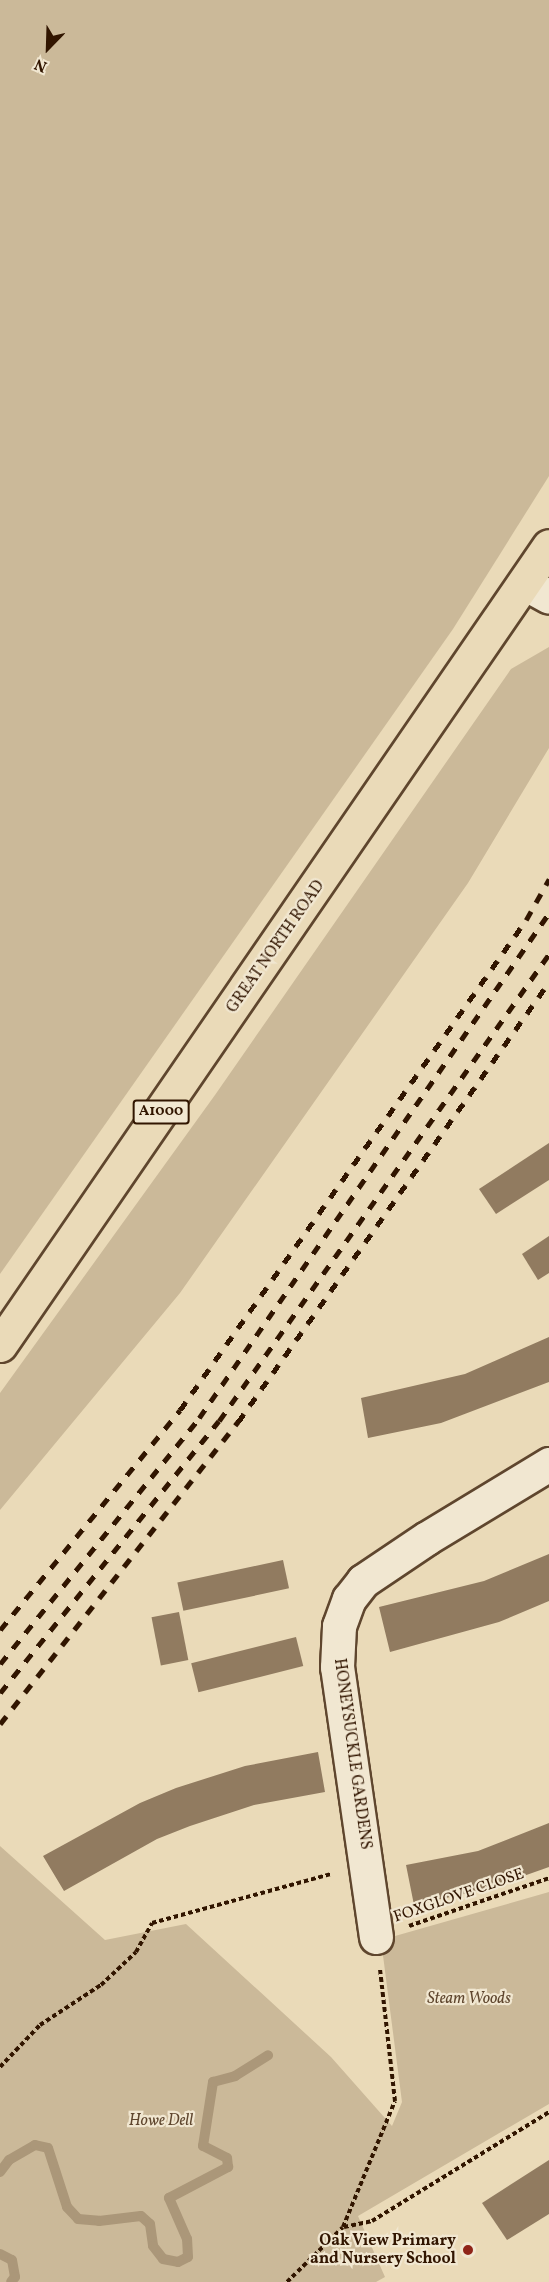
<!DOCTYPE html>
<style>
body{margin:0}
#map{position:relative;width:549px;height:2282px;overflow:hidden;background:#eadab8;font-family:Vollkorn,serif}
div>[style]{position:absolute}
.green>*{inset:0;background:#cbb999}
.stream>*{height:10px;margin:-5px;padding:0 5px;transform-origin:5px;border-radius:5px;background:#ab9779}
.building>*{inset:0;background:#917b60;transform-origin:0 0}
.path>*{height:4px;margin-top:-2px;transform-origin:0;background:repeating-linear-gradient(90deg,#311500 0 4.5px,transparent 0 7.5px)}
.roads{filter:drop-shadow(2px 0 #5f462e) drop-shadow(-2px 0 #5f462e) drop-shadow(0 2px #5f462e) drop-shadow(0 -2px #5f462e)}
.minor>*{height:33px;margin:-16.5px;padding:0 16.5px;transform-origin:16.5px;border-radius:16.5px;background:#f1e7d1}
.major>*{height:33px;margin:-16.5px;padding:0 16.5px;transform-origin:16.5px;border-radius:16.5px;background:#eadab8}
.rail>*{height:4.5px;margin-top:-2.25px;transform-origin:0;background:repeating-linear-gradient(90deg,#311500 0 10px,transparent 0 20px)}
.dots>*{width:16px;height:16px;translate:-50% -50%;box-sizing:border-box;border:3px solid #f1e7d1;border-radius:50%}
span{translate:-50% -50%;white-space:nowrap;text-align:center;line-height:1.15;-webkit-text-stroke:4.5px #f1e7d1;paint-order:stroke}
.shield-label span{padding:2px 4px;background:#f1e7d1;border:2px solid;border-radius:4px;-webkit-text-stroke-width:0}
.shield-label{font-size:15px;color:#311500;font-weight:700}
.street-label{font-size:16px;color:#311500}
.park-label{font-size:16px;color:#5f462e;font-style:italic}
.poi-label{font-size:16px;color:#311500;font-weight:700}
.right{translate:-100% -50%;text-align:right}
.north{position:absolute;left:18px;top:18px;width:60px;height:60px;-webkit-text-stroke:4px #f1e7d1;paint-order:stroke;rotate:203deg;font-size:16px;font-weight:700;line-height:24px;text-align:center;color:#311500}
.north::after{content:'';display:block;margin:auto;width:21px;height:27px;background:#311500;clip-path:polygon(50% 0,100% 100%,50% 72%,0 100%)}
</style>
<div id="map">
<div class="green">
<div style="clip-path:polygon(0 0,549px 0,549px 476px,453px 629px,0 1274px)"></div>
<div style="clip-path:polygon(549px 647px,549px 748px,468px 883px,180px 1293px,0 1510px,0 1393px,215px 1095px,511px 669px)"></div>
<div style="clip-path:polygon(0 1846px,105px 1940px,186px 1924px,331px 2057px,392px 2126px,402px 2102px,381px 1940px,549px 1892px,549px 2104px,358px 2216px,385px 2277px,376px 2282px,0 2282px)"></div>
</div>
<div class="stream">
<div style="left:0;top:2172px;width:15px;rotate:-53deg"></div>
<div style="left:9px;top:2160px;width:30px;rotate:-30deg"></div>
<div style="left:35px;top:2145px;width:13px;rotate:13deg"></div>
<div style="left:48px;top:2148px;width:62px;rotate:72.1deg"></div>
<div style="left:67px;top:2207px;width:16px;rotate:47deg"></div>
<div style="left:78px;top:2219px;width:21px;rotate:5deg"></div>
<div style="left:99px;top:2221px;width:42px;rotate:-6.8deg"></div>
<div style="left:141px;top:2216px;width:12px;rotate:42deg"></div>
<div style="left:150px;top:2224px;width:22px;rotate:82deg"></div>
<div style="left:153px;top:2246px;width:16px;rotate:52deg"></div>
<div style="left:163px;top:2259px;width:15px;rotate:11deg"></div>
<div style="left:178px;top:2262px;width:11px;rotate:-27deg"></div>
<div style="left:188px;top:2257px;width:18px;rotate:-93deg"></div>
<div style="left:187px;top:2239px;width:45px;rotate:-113.7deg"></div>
<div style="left:169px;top:2198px;width:67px;rotate:-27.7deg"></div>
<div style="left:228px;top:2167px;width:9px;rotate:-96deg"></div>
<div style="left:227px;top:2158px;width:27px;rotate:-153deg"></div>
<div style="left:203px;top:2146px;width:65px;rotate:-81.1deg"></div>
<div style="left:213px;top:2082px;width:23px;rotate:-15deg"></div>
<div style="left:235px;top:2076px;width:39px;rotate:-32deg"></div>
<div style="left:0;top:2254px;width:13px;rotate:27deg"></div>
<div style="left:12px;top:2260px;width:17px;rotate:80deg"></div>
<div style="left:15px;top:2277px;width:6px;rotate:129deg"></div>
</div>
<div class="building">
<div style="clip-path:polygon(549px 1143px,549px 1180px,496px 1214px,479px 1189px)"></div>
<div style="clip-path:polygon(549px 1236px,549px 1273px,538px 1280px,522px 1254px)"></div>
<div style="clip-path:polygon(549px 1337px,549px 1382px,441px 1423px,368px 1438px,361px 1398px,465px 1374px)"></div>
<div style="clip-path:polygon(549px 1554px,549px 1601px,499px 1622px,390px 1652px,379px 1607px,484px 1581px)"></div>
<div style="left:283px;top:1560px;width:29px;height:108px;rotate:78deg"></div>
<div style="left:179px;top:1612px;width:49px;height:28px;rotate:79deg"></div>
<div style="left:296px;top:1637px;width:30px;height:108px;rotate:76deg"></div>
<div style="clip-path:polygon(318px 1752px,325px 1792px,254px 1805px,190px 1826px,157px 1839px,64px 1891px,43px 1856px,140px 1803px,176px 1788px,245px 1766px)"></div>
<div style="clip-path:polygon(549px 1823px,549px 1867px,487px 1889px,414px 1905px,406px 1865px,478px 1851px)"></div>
<div style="clip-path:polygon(549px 2160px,549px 2214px,507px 2240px,482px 2203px)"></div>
</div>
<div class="path">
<div style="left:409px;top:1926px;width:148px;rotate:-18.9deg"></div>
<div style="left:0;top:2067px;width:58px;rotate:-46.4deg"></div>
<div style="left:40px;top:2025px;width:73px;rotate:-33.3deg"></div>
<div style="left:101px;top:1985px;width:48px;rotate:-43.3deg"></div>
<div style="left:136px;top:1952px;width:33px;rotate:-61deg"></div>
<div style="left:152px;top:1923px;width:186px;rotate:-15.3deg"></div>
<div style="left:344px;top:2227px;width:29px;rotate:-12deg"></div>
<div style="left:372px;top:2221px;width:208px;rotate:-31.6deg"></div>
<div style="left:287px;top:2282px;width:78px;rotate:-44.5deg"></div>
<div style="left:343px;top:2227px;width:136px;rotate:-67.6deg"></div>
<div style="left:395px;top:2101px;width:132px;rotate:-96.5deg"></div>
</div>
<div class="roads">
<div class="minor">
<div style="left:526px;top:584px;width:26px;rotate:29deg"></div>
<div style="left:376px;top:1937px;width:273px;rotate:-98.2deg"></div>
<div style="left:337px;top:1667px;width:41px;rotate:-87.2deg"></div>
<div style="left:339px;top:1626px;width:29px;rotate:-70deg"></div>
<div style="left:349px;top:1599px;width:23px;rotate:-52deg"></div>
<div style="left:363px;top:1581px;width:77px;rotate:-33.9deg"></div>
<div style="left:427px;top:1538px;width:143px;rotate:-31.2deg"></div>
</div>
<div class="major">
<div style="left:0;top:1345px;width:969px;rotate:-55.51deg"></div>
</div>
</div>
<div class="rail">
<div style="left:0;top:1630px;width:284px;rotate:-50.7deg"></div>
<div style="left:180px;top:1410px;width:600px;rotate:-54.77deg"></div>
<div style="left:526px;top:920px;width:47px;rotate:-60.7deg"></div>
<div style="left:0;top:1664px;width:316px;rotate:-51deg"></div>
<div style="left:199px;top:1418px;width:614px;rotate:-55.28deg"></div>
<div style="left:0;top:1693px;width:349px;rotate:-51.2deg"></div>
<div style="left:219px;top:1421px;width:572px;rotate:-54.75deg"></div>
<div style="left:0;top:1724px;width:385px;rotate:-51.8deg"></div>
<div style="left:238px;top:1422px;width:539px;rotate:-54.75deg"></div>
</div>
<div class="dots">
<div style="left:468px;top:2250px;background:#8f2418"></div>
</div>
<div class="shield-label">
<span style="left:161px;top:1112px">A1000</span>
</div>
<div class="street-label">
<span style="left:276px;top:947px;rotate:-55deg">GREAT NORTH ROAD</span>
<span style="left:352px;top:1754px;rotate:82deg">HONEYSUCKLE GARDENS</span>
<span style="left:459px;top:1896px;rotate:-19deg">FOXGLOVE CLOSE</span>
</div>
<div class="park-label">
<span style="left:469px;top:1999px">Steam Woods</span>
<span style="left:161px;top:2121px">Howe Dell</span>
</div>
<div class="poi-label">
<span class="right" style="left:456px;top:2250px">Oak View Primary<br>and Nursery School</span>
</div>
<div class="north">N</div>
</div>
